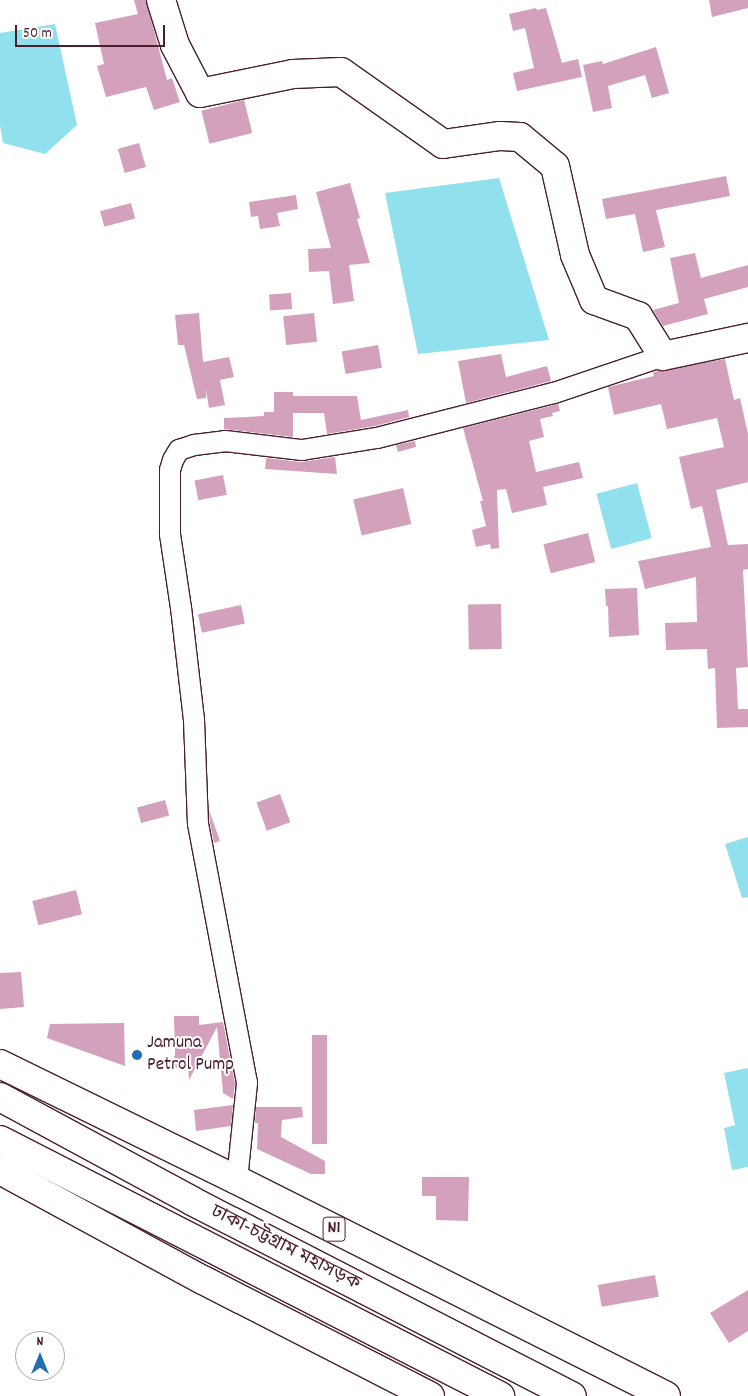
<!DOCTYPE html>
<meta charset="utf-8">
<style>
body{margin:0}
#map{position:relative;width:748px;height:1396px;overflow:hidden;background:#fff;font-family:Dekko,"Noto Sans Bengali",sans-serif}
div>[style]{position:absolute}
.water>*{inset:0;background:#90e0ee;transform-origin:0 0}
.building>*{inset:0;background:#d4a1bd;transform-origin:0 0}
.roads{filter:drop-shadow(1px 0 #4a1f2b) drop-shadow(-1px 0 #4a1f2b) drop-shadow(0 1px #4a1f2b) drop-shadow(0 -1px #4a1f2b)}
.street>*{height:20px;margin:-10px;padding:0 10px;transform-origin:10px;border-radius:10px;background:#fff}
.secondary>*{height:28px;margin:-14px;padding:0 14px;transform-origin:14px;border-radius:14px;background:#fff}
.highway>*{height:28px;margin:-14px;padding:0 14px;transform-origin:14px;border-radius:14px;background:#fff}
.dots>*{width:14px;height:14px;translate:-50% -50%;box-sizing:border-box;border:2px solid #fff;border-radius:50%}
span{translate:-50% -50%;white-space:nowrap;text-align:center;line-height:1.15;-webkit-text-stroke:4px #fff;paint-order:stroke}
.shield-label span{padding:1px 4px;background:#fff;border:1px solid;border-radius:4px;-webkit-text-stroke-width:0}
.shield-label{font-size:18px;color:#4a1f2b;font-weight:700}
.poi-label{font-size:19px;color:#4a1f2b}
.left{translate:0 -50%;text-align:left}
.street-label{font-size:19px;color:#4a1f2b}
.north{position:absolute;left:15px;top:1331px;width:50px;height:50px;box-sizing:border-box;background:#fff;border:1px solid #b7a5aa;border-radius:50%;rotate:0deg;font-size:14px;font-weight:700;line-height:20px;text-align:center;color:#4a1f2b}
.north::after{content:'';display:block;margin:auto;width:18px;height:22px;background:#1f6fb2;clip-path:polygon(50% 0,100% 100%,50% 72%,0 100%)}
.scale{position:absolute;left:15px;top:25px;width:150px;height:22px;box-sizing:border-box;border:2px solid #4a1f2b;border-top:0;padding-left:6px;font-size:15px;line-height:18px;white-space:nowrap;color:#4a1f2b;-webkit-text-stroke:4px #fff;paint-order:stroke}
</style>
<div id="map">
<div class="water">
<div style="clip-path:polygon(55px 24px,77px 125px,45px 154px,3px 143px,0 125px,0 33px)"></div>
<div style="clip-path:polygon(499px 178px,549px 340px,418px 354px,385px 193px)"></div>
<div style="left:637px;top:483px;width:57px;height:42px;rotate:75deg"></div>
<div style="clip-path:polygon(748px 837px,748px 897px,742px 898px,725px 844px)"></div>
<div style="clip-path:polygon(748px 1068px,748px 1167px,732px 1170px,724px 1128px,735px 1125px,724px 1073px)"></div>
</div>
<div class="building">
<div style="clip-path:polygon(134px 0,146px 0,167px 80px,172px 78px,180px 102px,154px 110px,146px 87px,106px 97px,97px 66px,104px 64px,95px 23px,138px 14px)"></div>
<div style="clip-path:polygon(709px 0,748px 0,748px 8px,712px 17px)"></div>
<div style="clip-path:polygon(536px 8px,537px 10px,546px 8px,562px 63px,578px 59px,582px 77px,517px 91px,513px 73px,534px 68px,525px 28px,513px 31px,509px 14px)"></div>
<div style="clip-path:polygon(656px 47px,669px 93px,652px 98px,645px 75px,608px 86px,612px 108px,593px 112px,583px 65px,602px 61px,603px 64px)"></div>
<div style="left:244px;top:100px;width:34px;height:44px;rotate:76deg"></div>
<div style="left:139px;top:143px;width:25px;height:22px;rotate:74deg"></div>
<div style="clip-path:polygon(726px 176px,730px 196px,656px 210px,665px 247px,643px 252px,635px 214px,606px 219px,602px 199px)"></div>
<div style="clip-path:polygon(350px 183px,360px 218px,357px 219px,370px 263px,349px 265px,354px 301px,333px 304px,329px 271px,309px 272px,308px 249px,331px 248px,316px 192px)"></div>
<div style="clip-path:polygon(296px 195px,298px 209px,277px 213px,280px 226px,260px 229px,258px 216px,251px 217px,249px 202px)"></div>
<div style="left:131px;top:203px;width:16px;height:32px;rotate:75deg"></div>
<div style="clip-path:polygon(695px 253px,701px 278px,748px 265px,748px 287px,704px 299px,708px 314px,663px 326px,653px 310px,679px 303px,670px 258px)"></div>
<div style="left:291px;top:293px;width:16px;height:22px;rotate:86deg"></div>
<div style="clip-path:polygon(199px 313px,203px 362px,229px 357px,234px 377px,220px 380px,225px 405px,209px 408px,206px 390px,206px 398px,197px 399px,184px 345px,178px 345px,175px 315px)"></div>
<div style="left:314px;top:313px;width:29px;height:31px;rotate:84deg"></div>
<div style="left:378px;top:345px;width:23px;height:37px;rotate:80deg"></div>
<div style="clip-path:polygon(501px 354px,506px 377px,547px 366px,551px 381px,466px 403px,458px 361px)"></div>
<div style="clip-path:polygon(725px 359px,734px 400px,740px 398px,748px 434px,748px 482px,716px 490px,728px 545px,748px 544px,748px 569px,743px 570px,748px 667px,736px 668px,738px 709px,748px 709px,748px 727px,717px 728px,715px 668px,708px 669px,707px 649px,666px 650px,665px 623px,697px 622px,696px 577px,645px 589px,638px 561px,711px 547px,702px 506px,691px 509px,679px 457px,724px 447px,717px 418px,667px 429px,661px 404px,614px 415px,608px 387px,654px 376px,653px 372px)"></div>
<div style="clip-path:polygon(274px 392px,293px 392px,293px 396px,357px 396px,361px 420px,408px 410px,409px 417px,375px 426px,327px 434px,324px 413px,293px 413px,293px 437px,224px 429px,224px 418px,264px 416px,264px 412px,274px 412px)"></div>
<div style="clip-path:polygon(558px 404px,560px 411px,552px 413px,553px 416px,540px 419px,544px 437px,529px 441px,536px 472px,579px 462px,583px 478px,543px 487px,547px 505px,512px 513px,506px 489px,497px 490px,499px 548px,491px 549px,490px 544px,476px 547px,472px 530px,486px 526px,480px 501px,483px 501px,463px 428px)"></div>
<div style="clip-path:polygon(415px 441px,416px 447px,398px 452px,396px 445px)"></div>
<div style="clip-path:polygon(335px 457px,337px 474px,265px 469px,266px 458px,301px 462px)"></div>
<div style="left:223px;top:475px;width:20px;height:29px;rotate:79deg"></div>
<div style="left:403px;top:488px;width:37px;height:51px;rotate:77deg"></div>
<div style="left:588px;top:533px;width:30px;height:46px;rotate:76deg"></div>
<div style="clip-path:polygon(637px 588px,639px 635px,609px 637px,608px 606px,606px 606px,605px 589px)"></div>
<div style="left:501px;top:604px;width:45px;height:33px;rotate:89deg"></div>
<div style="left:241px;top:605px;width:19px;height:44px;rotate:78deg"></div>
<div style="left:280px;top:794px;width:30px;height:25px;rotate:70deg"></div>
<div style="left:165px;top:800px;width:16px;height:29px;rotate:75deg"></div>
<div style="clip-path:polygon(209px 810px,220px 841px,214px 843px,210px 823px)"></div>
<div style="left:76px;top:890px;width:25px;height:45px;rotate:76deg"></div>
<div style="clip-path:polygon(21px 972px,24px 1007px,0 1009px,0 973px)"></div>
<div style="clip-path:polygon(174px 1016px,199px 1016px,199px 1025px,223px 1022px,235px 1084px,233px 1099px,223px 1093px,217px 1027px,189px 1080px,188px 1067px,185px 1071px,170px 1065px,175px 1055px)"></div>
<div style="clip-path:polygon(124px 1023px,125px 1066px,47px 1038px,50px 1024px)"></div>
<div style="left:312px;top:1035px;width:15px;height:109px"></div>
<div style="clip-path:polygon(233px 1105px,231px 1126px,196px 1131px,194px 1110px)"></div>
<div style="clip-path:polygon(256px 1107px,302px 1107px,303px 1117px,282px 1120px,281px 1137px,325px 1161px,325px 1174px,311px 1174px,257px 1149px,258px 1123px,255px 1123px)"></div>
<div style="clip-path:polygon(422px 1177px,469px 1177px,468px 1221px,436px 1220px,436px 1196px,422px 1196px)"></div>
<div style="left:655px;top:1275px;width:22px;height:58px;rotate:80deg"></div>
<div style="clip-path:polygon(748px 1290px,748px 1331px,729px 1343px,710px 1313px)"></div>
</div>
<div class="roads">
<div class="street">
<div style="left:237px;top:1180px;width:98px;rotate:-84.1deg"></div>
<div style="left:247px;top:1083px;width:264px;rotate:-100.7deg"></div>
<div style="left:198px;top:824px;width:104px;rotate:-92.2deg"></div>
<div style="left:194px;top:720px;width:113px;rotate:-96.6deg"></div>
<div style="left:181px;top:608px;width:75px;rotate:-98.5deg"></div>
<div style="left:170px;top:534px;width:64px;rotate:-90deg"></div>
<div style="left:170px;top:470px;width:10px;rotate:-73deg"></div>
<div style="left:173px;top:460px;width:12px;rotate:-59deg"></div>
<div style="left:179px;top:450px;width:16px;rotate:-18deg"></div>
<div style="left:194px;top:445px;width:31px;rotate:-7deg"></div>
<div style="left:225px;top:441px;width:78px;rotate:6.7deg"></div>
<div style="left:302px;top:450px;width:76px;rotate:-9.1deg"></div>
<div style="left:377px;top:438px;width:183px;rotate:-14.3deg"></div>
<div style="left:554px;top:393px;width:115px;rotate:-18.7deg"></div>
</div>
<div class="secondary">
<div style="left:161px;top:0;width:47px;rotate:72.7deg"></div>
<div style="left:175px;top:45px;width:54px;rotate:62.5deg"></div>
<div style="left:200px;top:93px;width:95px;rotate:-11.5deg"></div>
<div style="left:293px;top:74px;width:48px;rotate:-2.4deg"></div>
<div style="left:341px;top:72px;width:125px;rotate:35.2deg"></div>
<div style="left:443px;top:144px;width:58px;rotate:-8deg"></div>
<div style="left:500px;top:136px;width:20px;rotate:3deg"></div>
<div style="left:520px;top:137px;width:45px;rotate:39.6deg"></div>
<div style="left:555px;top:166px;width:91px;rotate:77.3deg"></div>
<div style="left:575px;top:255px;width:49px;rotate:67.1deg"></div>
<div style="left:594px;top:300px;width:47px;rotate:20deg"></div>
<div style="left:638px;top:316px;width:47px;rotate:58deg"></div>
<div style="left:663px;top:356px;width:87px;rotate:-12deg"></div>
</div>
<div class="highway">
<div style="left:0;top:1064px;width:264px;rotate:26.1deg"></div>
<div style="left:237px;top:1180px;width:480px;rotate:26.7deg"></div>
<div style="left:0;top:1097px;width:218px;rotate:28.4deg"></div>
<div style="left:192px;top:1201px;width:427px;rotate:27.2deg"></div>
<div style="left:0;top:1140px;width:562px;rotate:27.11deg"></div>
<div style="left:0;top:1170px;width:231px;rotate:28.5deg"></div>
<div style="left:203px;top:1280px;width:255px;rotate:27.1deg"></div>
</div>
</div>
<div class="dots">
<div style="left:137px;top:1055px;background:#1f6fb2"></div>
</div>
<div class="shield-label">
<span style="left:334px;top:1229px">N1</span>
</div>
<div class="poi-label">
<span class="left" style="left:147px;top:1055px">Jamuna<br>Petrol Pump</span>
</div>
<div class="street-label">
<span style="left:285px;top:1249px;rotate:27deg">ঢাকা-চট্টগ্রাম মহাসড়ক</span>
</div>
<div class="north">N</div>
<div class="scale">50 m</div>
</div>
